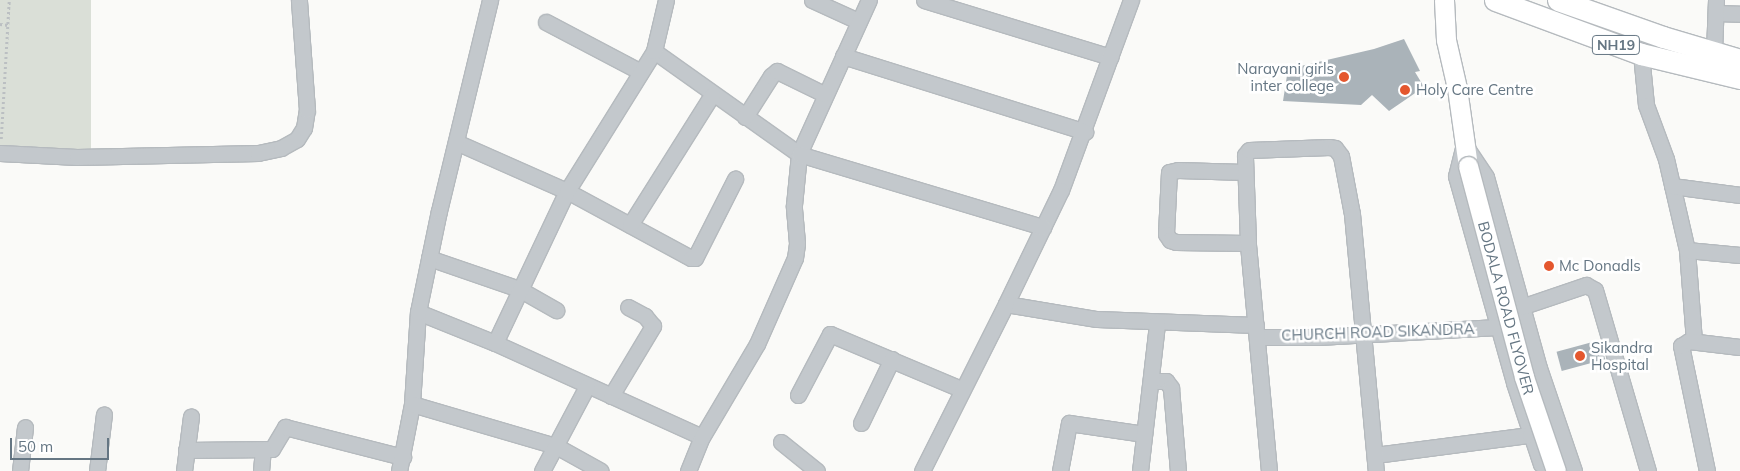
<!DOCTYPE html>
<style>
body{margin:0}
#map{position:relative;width:1740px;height:471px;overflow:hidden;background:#fafaf8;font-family:Mulish,sans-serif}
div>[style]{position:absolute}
.green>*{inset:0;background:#dadfd7;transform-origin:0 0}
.building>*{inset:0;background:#aab3b9;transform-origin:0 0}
.path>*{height:2.5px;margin-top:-1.25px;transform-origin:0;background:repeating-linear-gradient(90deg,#bbbfc2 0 2.5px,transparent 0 5px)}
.roads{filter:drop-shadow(1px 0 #b5babe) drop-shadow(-1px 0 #b5babe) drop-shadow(0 1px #b5babe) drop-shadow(0 -1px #b5babe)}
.minor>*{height:15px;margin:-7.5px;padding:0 7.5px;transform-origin:7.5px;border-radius:7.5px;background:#c3c8cc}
.major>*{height:19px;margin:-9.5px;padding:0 9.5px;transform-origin:9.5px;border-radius:9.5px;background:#fff}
.highway>*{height:21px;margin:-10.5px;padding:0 10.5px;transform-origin:10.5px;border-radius:10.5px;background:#fff}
.bridges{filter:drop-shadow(1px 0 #b5babe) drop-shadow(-1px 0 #b5babe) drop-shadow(0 1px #b5babe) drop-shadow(0 -1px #b5babe)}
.major-bridge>*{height:19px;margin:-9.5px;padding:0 9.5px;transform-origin:9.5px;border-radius:9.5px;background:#fff}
.dots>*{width:14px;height:14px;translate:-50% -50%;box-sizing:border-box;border:2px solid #fff;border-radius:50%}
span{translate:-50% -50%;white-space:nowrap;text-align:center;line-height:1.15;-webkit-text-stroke:5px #fff;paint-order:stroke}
.shield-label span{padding:1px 4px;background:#fff;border:1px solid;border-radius:4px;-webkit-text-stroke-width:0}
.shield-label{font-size:14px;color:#657683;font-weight:700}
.poi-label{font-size:15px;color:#657683}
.right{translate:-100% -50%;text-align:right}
.left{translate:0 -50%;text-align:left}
.street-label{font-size:15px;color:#657683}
.scale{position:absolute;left:10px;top:438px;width:99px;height:22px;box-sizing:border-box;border:2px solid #657683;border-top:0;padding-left:6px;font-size:15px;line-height:18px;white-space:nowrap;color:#657683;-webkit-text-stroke:4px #fff;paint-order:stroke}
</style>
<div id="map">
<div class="green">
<div style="left:0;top:0;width:91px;height:150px"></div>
</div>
<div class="building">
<div style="clip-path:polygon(1404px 39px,1420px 71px,1415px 72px,1424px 87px,1389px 111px,1372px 95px,1361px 105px,1283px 101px,1288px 69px,1374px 49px)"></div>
<div style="left:1600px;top:340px;width:20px;height:45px;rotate:75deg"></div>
</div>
<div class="path">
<div style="left:0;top:24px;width:8px;rotate:7deg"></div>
<div style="left:1px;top:139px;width:139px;rotate:-86.7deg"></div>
</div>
<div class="roads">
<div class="minor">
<div style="left:812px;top:0;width:51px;rotate:24.5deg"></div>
<div style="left:924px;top:0;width:195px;rotate:17deg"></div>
<div style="left:1131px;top:0;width:202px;rotate:110.2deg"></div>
<div style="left:1061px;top:190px;width:127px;rotate:115.8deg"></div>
<div style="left:1006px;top:304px;width:92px;rotate:9.4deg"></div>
<div style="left:1097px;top:319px;width:159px;rotate:2.2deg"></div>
<div style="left:1716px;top:13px;width:24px;rotate:2deg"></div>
<div style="left:546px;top:22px;width:105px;rotate:27.8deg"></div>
<div style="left:654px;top:51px;width:178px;rotate:35.4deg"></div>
<div style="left:799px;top:154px;width:169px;rotate:-65.6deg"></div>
<div style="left:1714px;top:52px;width:52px;rotate:-87.8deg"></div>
<div style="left:1641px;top:54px;width:51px;rotate:84.4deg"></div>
<div style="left:1646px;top:105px;width:58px;rotate:69.7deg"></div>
<div style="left:1666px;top:159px;width:93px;rotate:77deg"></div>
<div style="left:1687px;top:250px;width:91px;rotate:85.6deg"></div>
<div style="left:843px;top:56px;width:254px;rotate:17.4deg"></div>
<div style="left:745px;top:117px;width:49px;rotate:-57.6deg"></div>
<div style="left:771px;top:76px;width:8px;rotate:-40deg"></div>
<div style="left:777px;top:71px;width:52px;rotate:26.1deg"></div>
<div style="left:458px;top:143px;width:119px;rotate:23.8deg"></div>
<div style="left:567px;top:191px;width:141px;rotate:28.4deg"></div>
<div style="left:691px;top:258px;width:4px"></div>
<div style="left:695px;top:258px;width:89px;rotate:-63.1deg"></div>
<div style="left:1464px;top:144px;width:33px;rotate:104deg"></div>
<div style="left:1456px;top:176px;width:215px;rotate:74.3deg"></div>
<div style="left:1514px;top:383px;width:85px;rotate:71.6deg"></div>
<div style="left:1541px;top:464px;width:22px;rotate:18deg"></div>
<div style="left:1466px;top:147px;width:36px;rotate:56deg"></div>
<div style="left:1486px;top:177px;width:198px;rotate:74.5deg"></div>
<div style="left:1539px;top:368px;width:109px;rotate:71.2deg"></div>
<div style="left:0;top:153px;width:77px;rotate:3deg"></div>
<div style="left:77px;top:157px;width:181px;rotate:-1.3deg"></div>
<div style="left:258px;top:153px;width:24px;rotate:-12deg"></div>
<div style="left:281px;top:148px;width:18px;rotate:-29deg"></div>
<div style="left:297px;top:139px;width:13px;rotate:-58deg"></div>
<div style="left:304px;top:128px;width:18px;rotate:-81deg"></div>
<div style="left:307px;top:110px;width:110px;rotate:-94.2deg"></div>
<div style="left:1245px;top:172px;width:67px;rotate:-178.3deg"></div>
<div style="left:1178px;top:170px;width:9px;rotate:167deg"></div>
<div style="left:1169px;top:172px;width:62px;rotate:92.8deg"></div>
<div style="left:1166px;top:234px;width:7px;rotate:56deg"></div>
<div style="left:1170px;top:240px;width:6px;rotate:18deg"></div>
<div style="left:1176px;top:242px;width:72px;rotate:0.8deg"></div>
<div style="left:1672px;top:186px;width:69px;rotate:7.5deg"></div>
<div style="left:630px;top:225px;width:154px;rotate:-57.8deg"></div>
<div style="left:1687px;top:250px;width:53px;rotate:5.4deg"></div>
<div style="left:429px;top:258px;width:95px;rotate:19deg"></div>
<div style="left:519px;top:289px;width:43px;rotate:29.6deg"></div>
<div style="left:1521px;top:307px;width:69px;rotate:-18.7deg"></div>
<div style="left:1586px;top:285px;width:10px;rotate:29deg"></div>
<div style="left:1595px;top:290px;width:189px;rotate:73.7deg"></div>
<div style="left:418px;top:312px;width:83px;rotate:21.9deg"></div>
<div style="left:495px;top:343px;width:227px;rotate:24.4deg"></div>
<div style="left:1257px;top:337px;width:61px"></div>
<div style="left:1318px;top:337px;width:180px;rotate:-3.2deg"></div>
<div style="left:495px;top:343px;width:168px;rotate:-64.7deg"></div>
<div style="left:567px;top:191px;width:165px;rotate:-58.1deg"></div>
<div style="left:654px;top:51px;width:52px;rotate:-76.8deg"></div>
<div style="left:1151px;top:381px;width:15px"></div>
<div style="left:1166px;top:381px;width:9px;rotate:54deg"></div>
<div style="left:1171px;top:388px;width:83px;rotate:85.2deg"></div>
<div style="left:798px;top:395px;width:69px;rotate:-62.3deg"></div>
<div style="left:830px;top:334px;width:142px;rotate:22.8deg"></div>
<div style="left:611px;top:396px;width:82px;rotate:-59deg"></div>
<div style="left:653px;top:326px;width:13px;rotate:-129deg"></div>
<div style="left:645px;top:316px;width:19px;rotate:-152deg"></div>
<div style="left:412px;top:404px;width:92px;rotate:-86.3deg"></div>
<div style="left:418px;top:312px;width:103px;rotate:-78.3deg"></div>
<div style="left:439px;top:211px;width:217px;rotate:-76.4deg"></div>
<div style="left:861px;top:423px;width:71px;rotate:-64.2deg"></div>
<div style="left:781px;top:442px;width:46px;rotate:38.9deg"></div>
<div style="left:186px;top:450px;width:86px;rotate:-0.7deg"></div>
<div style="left:272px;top:449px;width:26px;rotate:-59deg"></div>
<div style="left:285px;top:427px;width:122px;rotate:14.3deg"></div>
<div style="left:1375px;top:455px;width:156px;rotate:-7.4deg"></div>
<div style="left:1530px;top:435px;width:10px;rotate:-24deg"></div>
<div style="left:20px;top:471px;width:44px;rotate:-83.5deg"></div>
<div style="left:97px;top:471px;width:57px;rotate:-83deg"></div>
<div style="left:184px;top:471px;width:55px;rotate:-82.7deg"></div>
<div style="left:261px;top:471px;width:21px;rotate:-85deg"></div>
<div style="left:399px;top:471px;width:68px;rotate:-79deg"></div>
<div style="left:412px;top:404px;width:150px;rotate:16.3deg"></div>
<div style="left:556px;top:446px;width:51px;rotate:29.1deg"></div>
<div style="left:542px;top:471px;width:96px;rotate:-62.1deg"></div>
<div style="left:688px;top:471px;width:37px;rotate:-68deg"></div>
<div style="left:702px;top:437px;width:108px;rotate:-59.4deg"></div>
<div style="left:757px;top:344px;width:94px;rotate:-66.2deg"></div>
<div style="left:795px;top:258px;width:15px;rotate:-82deg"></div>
<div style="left:797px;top:243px;width:38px;rotate:-95deg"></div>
<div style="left:794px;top:205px;width:51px;rotate:-84.4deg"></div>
<div style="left:799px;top:154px;width:255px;rotate:16.7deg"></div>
<div style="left:922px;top:471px;width:187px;rotate:-63.3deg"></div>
<div style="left:1060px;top:471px;width:49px;rotate:-79.4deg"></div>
<div style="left:1069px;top:423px;width:76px;rotate:8.3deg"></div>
<div style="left:1140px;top:471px;width:149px;rotate:-83.4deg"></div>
<div style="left:1269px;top:471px;width:229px;rotate:-95.3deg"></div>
<div style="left:1248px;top:243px;width:88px;rotate:-92deg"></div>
<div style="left:1245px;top:155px;width:6px;rotate:-51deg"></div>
<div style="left:1249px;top:150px;width:80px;rotate:-2.1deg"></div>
<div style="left:1329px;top:147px;width:6px;rotate:9deg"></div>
<div style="left:1335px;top:148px;width:10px;rotate:53deg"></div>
<div style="left:1341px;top:156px;width:59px;rotate:79.3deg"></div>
<div style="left:1352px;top:214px;width:258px;rotate:84.7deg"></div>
<div style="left:1707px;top:471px;width:128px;rotate:-101.7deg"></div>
<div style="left:1681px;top:346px;width:9px;rotate:-32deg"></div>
<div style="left:1689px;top:341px;width:51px;rotate:6.7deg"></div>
</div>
<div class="major">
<div style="left:1444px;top:0;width:40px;rotate:87.1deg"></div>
<div style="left:1446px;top:40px;width:49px;rotate:77.1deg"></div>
<div style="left:1457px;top:88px;width:79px;rotate:82deg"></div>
</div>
<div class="highway">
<div style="left:1495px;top:0;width:156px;rotate:20.3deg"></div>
<div style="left:1641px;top:54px;width:102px;rotate:13.6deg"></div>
<div style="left:1558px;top:0;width:111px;rotate:19.4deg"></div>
<div style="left:1663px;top:37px;width:80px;rotate:16.6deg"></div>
</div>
</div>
<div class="bridges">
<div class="major-bridge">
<div style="left:1468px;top:166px;width:218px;rotate:75.1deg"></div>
<div style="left:1524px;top:377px;width:99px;rotate:71.2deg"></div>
</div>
</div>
<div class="dots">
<div style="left:1344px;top:77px;background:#e4572e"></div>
<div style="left:1405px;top:90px;background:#e4572e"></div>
<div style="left:1549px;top:266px;background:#e4572e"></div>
<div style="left:1580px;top:356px;background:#e4572e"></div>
</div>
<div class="shield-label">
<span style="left:1616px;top:45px">NH19</span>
</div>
<div class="poi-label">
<span class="right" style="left:1334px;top:77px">Narayani girls<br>inter college</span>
<span class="left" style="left:1416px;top:90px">Holy Care Centre</span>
<span class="left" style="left:1559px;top:266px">Mc Donadls</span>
<span class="left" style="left:1591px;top:356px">Sikandra<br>Hospital</span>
</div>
<div class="street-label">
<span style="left:1506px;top:308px;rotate:75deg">BODALA ROAD FLYOVER</span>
<span style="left:1378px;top:332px;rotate:-2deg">CHURCH ROAD SIKANDRA</span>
</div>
<div class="scale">50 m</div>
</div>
